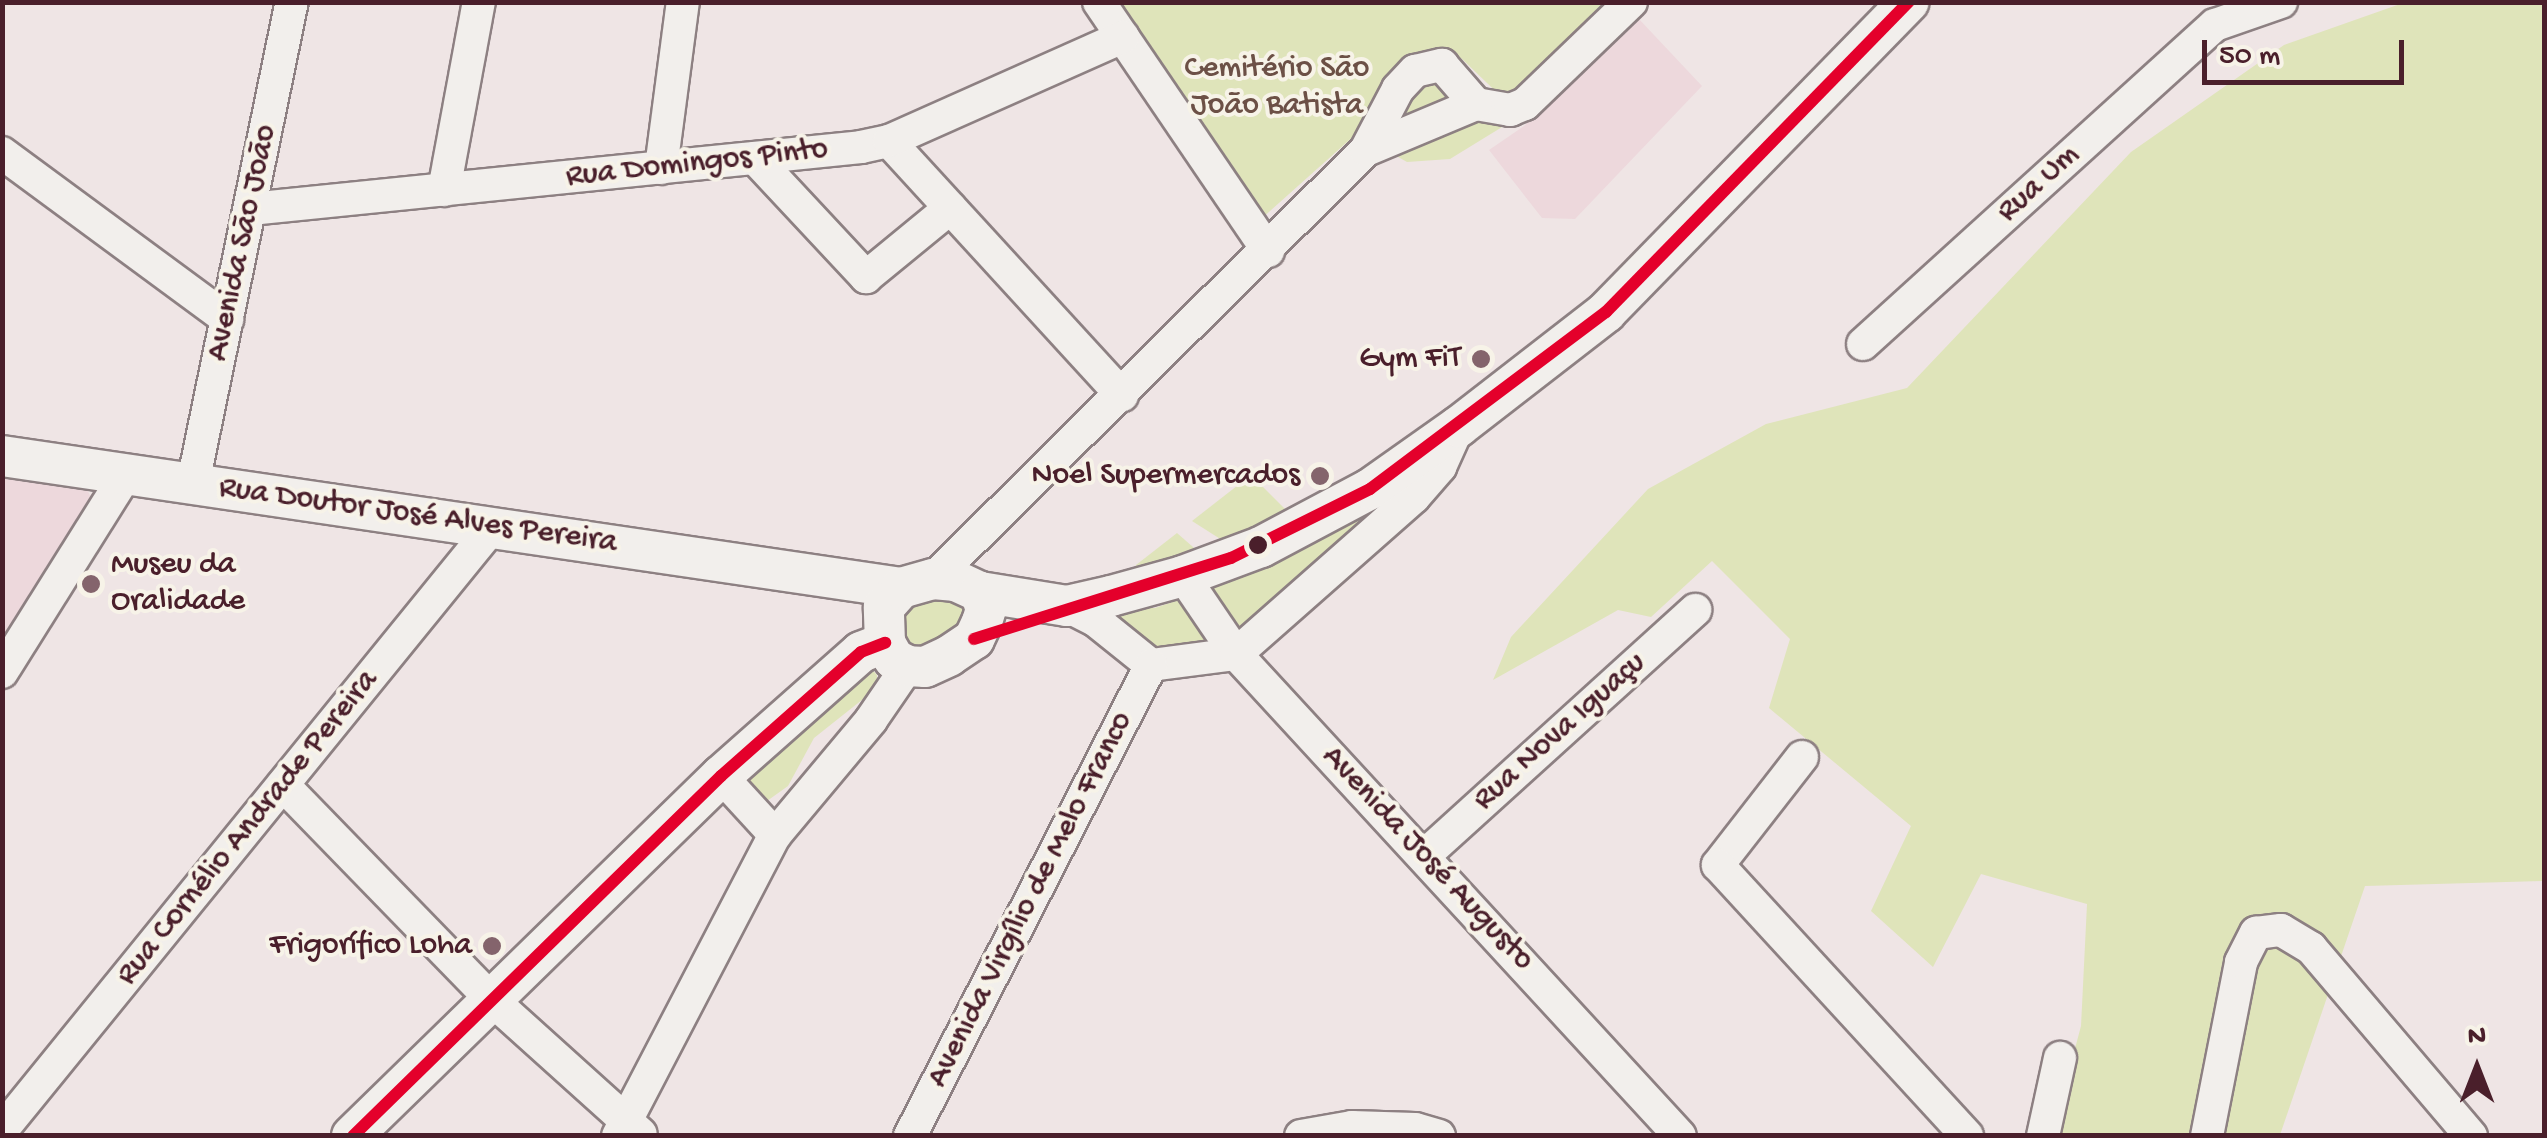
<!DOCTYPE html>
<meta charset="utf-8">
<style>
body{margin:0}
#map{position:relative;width:2547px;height:1138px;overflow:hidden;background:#efe5e5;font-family:"Gochi Hand",sans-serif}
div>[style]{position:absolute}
.built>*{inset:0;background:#edd8dc}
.green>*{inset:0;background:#dfe4ba}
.roads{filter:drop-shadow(2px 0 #8d8082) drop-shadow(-2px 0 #8d8082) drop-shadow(0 2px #8d8082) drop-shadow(0 -2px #8d8082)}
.minor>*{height:32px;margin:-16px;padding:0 16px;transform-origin:16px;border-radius:16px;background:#f2efec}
.tertiary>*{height:40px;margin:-20px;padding:0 20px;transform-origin:20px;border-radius:20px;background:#f2efec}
.bus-1>*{height:12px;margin:-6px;padding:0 6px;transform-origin:6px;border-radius:6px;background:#e4002b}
.dots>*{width:28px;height:28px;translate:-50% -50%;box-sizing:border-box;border:5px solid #f7f3e8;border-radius:50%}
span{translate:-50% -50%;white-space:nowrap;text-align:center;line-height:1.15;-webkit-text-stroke:8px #f7f3e8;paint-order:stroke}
.park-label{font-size:32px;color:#6c5046}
.street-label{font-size:32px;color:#4a1f2b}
.poi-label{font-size:32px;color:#4a1f2b}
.right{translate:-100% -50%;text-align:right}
.left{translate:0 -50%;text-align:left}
.frame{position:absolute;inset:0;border:5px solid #4a1f2b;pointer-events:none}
.north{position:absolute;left:2427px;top:1018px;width:100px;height:100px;-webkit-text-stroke:8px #f7f3e8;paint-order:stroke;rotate:0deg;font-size:28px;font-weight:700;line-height:40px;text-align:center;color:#4a1f2b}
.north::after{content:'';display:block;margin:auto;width:35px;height:45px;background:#4a1f2b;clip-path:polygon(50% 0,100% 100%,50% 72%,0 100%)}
.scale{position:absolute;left:2202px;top:40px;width:202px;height:45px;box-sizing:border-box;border:5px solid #4a1f2b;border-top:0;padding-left:12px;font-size:30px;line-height:35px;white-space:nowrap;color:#4a1f2b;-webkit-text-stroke:8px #f7f3e8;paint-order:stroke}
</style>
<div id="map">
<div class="built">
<div style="clip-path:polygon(1638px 18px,1702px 86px,1575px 219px,1542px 218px,1489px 150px,1524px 126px)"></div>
<div style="clip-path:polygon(3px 472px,84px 482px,91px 498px,3px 640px)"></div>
</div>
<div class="green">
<div style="clip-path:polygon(1119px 3px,1615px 3px,1512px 107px,1461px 58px,1416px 52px,1355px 135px,1261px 219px)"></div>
<div style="clip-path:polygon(2403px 3px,2544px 3px,2544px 881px,2365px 886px,2280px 1135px,2052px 1135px,2081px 1026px,2087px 904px,1981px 874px,1933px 967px,1871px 911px,1911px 826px,1769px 708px,1790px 639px,1712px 561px,1651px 617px,1618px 610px,1493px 680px,1511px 637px,1648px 489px,1766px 424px,1907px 388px,2131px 152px,2284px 45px)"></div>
<div style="clip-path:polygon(1458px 60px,1507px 107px,1507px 124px,1450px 159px,1407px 162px,1358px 134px)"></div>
<div style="clip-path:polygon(1251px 475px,1287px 511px,1225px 542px,1192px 521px)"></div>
<div style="clip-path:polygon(1389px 499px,1337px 549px,1232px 633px,1202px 592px)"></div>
<div style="clip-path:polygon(1177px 533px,1201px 554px,1132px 578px,1136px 565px)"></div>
<div style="clip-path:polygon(932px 592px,964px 606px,960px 622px,928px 646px,899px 643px,898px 611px)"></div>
<div style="clip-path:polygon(1190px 596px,1221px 641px,1157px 649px,1109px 620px,1117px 606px,1155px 608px)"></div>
<div style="clip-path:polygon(863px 659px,877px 675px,877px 688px,814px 738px,788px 786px,767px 801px,743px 774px)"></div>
</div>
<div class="roads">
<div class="minor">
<div style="left:1099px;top:2px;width:301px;rotate:55.8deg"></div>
<div style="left:1476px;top:104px;width:35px;rotate:10deg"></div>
<div style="left:1510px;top:110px;width:16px;rotate:-22deg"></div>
<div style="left:1525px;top:104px;width:147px;rotate:-43.9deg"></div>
<div style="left:889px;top:141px;width:345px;rotate:47.5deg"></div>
<div style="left:2px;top:153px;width:280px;rotate:36.4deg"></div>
<div style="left:755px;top:158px;width:163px;rotate:47deg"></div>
<div style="left:866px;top:277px;width:109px;rotate:-39.4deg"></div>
<div style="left:661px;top:168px;width:167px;rotate:-82.5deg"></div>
<div style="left:444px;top:190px;width:191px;rotate:-79.5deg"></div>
<div style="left:250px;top:209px;width:614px;rotate:-5.79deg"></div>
<div style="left:861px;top:147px;width:29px;rotate:-12deg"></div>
<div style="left:889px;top:141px;width:256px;rotate:-24deg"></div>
<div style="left:1863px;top:344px;width:475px;rotate:-42.2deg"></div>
<div style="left:2215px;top:25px;width:70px;rotate:-19.2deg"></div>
<div style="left:193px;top:483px;width:491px;rotate:-78.4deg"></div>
<div style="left:1183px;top:576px;width:94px;rotate:55.8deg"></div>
<div style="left:1236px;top:654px;width:655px;rotate:47.35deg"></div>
<div style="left:933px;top:579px;width:610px;rotate:-44.73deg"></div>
<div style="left:1366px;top:150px;width:69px;rotate:-62.3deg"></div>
<div style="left:1398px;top:89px;width:25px;rotate:-47deg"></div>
<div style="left:1415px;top:71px;width:28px;rotate:-13deg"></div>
<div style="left:1442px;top:65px;width:52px;rotate:48.9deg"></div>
<div style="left:1476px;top:104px;width:119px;rotate:157.3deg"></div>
<div style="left:1067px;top:606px;width:31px;rotate:27deg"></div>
<div style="left:1095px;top:620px;width:72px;rotate:38.8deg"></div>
<div style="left:1151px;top:665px;width:86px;rotate:-7.4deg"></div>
<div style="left:1236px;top:654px;width:237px;rotate:-41.4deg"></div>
<div style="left:1414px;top:497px;width:40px;rotate:-49deg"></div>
<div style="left:1440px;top:467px;width:44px;rotate:-65.8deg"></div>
<div style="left:2px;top:672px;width:234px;rotate:-57.9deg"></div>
<div style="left:1802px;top:757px;width:137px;rotate:127.9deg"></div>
<div style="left:1718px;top:865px;width:368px;rotate:47.4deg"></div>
<div style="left:721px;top:776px;width:80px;rotate:47.5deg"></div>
<div style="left:283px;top:785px;width:300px;rotate:45.8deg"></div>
<div style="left:492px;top:1000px;width:200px;rotate:42deg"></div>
<div style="left:1425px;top:855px;width:365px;rotate:-42.2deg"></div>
<div style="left:2px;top:1130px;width:778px;rotate:-50.89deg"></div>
<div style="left:618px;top:1136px;width:339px;rotate:-62.5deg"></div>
<div style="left:775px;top:835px;width:150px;rotate:-50.1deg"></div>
<div style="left:871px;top:720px;width:65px;rotate:-55.6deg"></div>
<div style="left:910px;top:1136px;width:529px;rotate:-62.9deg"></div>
<div style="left:1301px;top:1136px;width:52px;rotate:-10deg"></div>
<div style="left:1352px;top:1127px;width:63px;rotate:1.8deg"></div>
<div style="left:1415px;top:1129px;width:25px;rotate:16deg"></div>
<div style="left:2043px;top:1136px;width:80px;rotate:-77.7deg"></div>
<div style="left:2207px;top:1136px;width:177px;rotate:-78.9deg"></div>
<div style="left:2241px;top:962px;width:33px;rotate:-63deg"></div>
<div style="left:2256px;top:933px;width:25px;rotate:-7deg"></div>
<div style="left:2281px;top:930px;width:35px;rotate:31deg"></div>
<div style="left:2311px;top:948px;width:247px;rotate:49.6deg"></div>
</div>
<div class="tertiary">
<div style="left:2px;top:456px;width:909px;rotate:8.35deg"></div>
<div style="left:933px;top:579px;width:23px;rotate:5deg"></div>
<div style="left:956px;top:581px;width:26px;rotate:25deg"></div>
<div style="left:980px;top:592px;width:18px;rotate:71deg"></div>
<div style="left:986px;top:609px;width:14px;rotate:107deg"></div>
<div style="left:982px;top:622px;width:19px;rotate:115deg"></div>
<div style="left:974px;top:639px;width:30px;rotate:146deg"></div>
<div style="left:949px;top:656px;width:26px;rotate:155deg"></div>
<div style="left:925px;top:667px;width:17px;rotate:-177deg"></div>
<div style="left:908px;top:666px;width:16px;rotate:-153deg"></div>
<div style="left:894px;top:659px;width:18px;rotate:-119deg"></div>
<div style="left:885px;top:643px;width:36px;rotate:-92deg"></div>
<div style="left:884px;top:607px;width:25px;rotate:-48deg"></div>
<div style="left:901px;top:588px;width:33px;rotate:-16deg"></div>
<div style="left:980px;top:592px;width:88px;rotate:9.1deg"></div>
<div style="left:1067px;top:606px;width:45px;rotate:-12.8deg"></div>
<div style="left:1111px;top:596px;width:75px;rotate:-15.5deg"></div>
<div style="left:1183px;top:576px;width:83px;rotate:-20.4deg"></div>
<div style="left:1261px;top:547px;width:123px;rotate:-28deg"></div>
<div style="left:1370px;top:489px;width:108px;rotate:-35.2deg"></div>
<div style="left:1458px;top:427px;width:187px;rotate:-37.8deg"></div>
<div style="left:1606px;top:312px;width:433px;rotate:-45.7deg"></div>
<div style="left:352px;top:1136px;width:516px;rotate:-44.29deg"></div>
<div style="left:721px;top:776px;width:187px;rotate:-41.5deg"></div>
<div style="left:861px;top:652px;width:26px;rotate:-21deg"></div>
</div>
</div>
<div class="bus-1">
<div style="left:974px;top:639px;width:269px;rotate:-17.5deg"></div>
<div style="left:1231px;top:558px;width:155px;rotate:-26.4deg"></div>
<div style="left:1370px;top:489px;width:295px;rotate:-36.9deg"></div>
<div style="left:1606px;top:312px;width:433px;rotate:-45.7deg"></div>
<div style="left:353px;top:1136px;width:515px;rotate:-44.37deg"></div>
<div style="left:721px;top:776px;width:187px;rotate:-41.5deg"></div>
<div style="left:861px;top:652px;width:26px;rotate:-21deg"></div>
</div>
<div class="dots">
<div style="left:1481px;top:359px;background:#84646c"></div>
<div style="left:1320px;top:476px;background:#84646c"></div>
<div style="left:1258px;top:545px;background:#4a1f2b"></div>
<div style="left:91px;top:584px;background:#84646c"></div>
<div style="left:492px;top:946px;background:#84646c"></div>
</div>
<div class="park-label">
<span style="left:1277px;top:88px">Cemitério São<br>João Batista</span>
</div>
<div class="street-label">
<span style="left:697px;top:164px;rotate:-6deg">Rua Domingos Pinto</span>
<span style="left:2039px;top:184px;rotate:-42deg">Rua Um</span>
<span style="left:243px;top:243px;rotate:-78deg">Avenida São João</span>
<span style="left:418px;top:516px;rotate:8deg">Rua Doutor José Alves Pereira</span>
<span style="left:1560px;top:732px;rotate:-42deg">Rua Nova Iguaçu</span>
<span style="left:248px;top:828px;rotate:-51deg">Rua Cornélio Andrade Pereira</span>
<span style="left:1427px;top:859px;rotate:47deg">Avenida José Augusto</span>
<span style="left:1031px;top:900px;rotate:-63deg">Avenida Virgílio de Melo Franco</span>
</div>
<div class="poi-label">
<span class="right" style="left:1461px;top:359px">Gym FiT</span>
<span class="right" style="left:1300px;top:476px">Noel Supermercados</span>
<span class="left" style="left:111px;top:584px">Museu da<br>Oralidade</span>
<span class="right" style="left:472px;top:946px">Frigorífico Loha</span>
</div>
<div class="frame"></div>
<div class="north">N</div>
<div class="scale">50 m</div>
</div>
